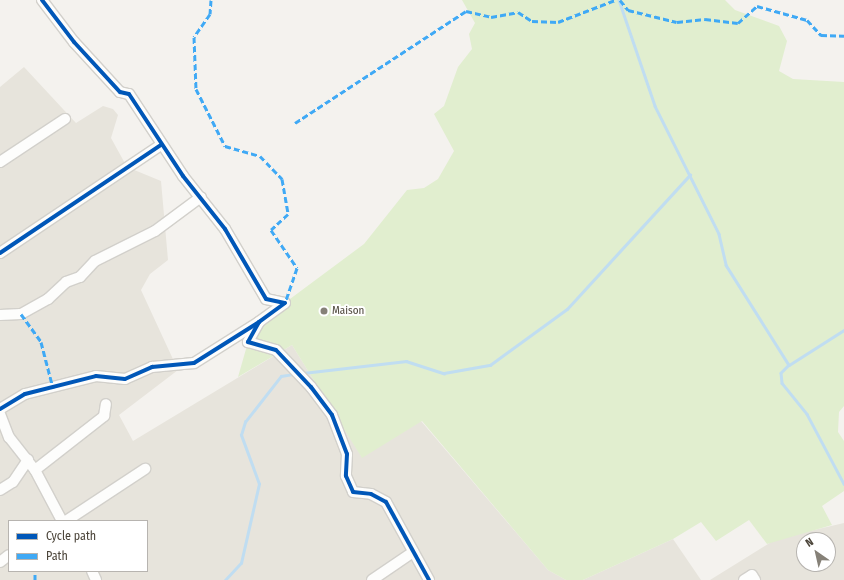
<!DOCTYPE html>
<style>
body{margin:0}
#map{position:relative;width:844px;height:580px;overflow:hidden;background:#f4f2ee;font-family:"Fira Sans Condensed",sans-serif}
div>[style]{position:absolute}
.residential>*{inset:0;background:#e7e4dc}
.green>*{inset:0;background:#e1eecf}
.stream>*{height:2.5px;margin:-1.25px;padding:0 1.25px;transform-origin:1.25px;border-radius:1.25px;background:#c0ddf1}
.roads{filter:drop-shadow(1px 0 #d2d0cb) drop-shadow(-1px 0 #d2d0cb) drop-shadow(0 1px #d2d0cb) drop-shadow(0 -1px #d2d0cb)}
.minor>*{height:10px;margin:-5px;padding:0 5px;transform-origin:5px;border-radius:5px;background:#fdfdfc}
.quiet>*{height:3px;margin-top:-1.5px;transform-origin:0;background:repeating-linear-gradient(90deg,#3fa9f5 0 6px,transparent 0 9px)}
.cycleway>*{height:4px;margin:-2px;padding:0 2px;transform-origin:2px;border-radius:2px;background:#0057b8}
.dots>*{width:11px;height:11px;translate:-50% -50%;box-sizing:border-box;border:2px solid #fff;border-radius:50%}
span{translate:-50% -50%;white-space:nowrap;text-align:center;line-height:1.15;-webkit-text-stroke:4px #fff;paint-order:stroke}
.poi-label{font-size:11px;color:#4b4439}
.left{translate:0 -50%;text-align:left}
.legend{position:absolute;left:8px;top:520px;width:140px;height:52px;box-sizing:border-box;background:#fff;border:1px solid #b7b4b0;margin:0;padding:5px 7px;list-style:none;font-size:12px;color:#4b4439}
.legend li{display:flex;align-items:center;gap:8px;height:20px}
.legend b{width:20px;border:1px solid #b7b4b0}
.north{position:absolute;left:796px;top:532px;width:40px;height:40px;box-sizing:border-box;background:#fff;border:1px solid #b7b4b0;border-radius:50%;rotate:326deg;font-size:11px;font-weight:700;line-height:16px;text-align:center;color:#4b4439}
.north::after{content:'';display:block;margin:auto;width:14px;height:18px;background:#868178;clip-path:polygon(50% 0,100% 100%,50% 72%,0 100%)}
</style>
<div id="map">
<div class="residential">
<div style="clip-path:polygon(evenodd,24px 67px,76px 123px,103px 106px,113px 109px,118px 115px,111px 138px,127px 167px,161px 181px,168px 260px,150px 274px,141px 290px,178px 370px,119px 415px,133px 441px,292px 345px,362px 457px,421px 421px,548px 570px,566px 580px,0 580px,0 87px,24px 67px,9px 521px,147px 521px,147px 571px,9px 571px,9px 521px)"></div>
<div style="clip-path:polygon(evenodd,844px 523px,844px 580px,710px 580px,776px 539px,844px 523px,804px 540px,828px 540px,828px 564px,804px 564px,804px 540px)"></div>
<div style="clip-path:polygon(673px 539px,701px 580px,583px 580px)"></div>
</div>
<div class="green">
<div style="clip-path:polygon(462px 0,725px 0,735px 10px,779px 26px,787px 41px,779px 71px,793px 79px,844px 82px,844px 406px,839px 412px,838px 432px,844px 441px,844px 491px,822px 506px,832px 525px,767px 544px,749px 520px,716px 541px,701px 522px,673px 539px,583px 580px,566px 580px,548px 570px,422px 421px,362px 458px,292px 345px,238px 377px,248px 342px,259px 322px,364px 244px,407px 190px,424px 188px,438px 179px,454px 151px,434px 114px,444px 106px,458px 67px,472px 49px,469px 34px,475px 23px)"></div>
</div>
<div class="stream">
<div style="left:619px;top:0;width:112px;rotate:71.2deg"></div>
<div style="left:655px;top:106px;width:143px;rotate:63.4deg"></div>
<div style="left:719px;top:234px;width:32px;rotate:77deg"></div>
<div style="left:726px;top:265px;width:118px;rotate:57.8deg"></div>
<div style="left:789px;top:365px;width:65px;rotate:-32.5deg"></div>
<div style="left:789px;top:365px;width:11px;rotate:135deg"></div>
<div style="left:781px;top:373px;width:10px;rotate:84deg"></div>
<div style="left:782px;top:383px;width:40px;rotate:51deg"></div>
<div style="left:807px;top:414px;width:79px;rotate:62.1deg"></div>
<div style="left:303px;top:373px;width:104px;rotate:-6.6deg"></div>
<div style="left:406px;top:361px;width:40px;rotate:18deg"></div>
<div style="left:444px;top:373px;width:47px;rotate:-9.9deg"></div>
<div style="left:490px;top:365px;width:95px;rotate:-36deg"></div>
<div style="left:567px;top:309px;width:182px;rotate:-47.5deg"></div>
<div style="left:225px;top:580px;width:23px;rotate:-47deg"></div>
<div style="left:241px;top:563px;width:81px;rotate:-77.2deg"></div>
<div style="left:259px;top:484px;width:52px;rotate:-110.2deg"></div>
<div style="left:241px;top:435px;width:14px;rotate:-73deg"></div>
<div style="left:245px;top:422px;width:58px;rotate:-52deg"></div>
<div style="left:281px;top:376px;width:13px;rotate:-9deg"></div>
</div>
<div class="roads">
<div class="minor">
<div style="left:42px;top:0;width:53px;rotate:52.7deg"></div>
<div style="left:74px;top:42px;width:68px;rotate:47.4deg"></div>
<div style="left:120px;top:92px;width:9px;rotate:13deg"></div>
<div style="left:129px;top:94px;width:98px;rotate:56.6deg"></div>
<div style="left:183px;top:176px;width:68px;rotate:51.6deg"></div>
<div style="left:225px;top:229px;width:81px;rotate:59.6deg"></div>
<div style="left:266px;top:299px;width:19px;rotate:12deg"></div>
<div style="left:285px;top:303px;width:32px;rotate:144deg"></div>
<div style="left:259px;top:322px;width:23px;rotate:119deg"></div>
<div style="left:248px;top:342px;width:29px;rotate:16deg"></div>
<div style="left:276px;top:350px;width:51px;rotate:46.6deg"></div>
<div style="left:311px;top:387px;width:35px;rotate:53deg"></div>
<div style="left:332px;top:415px;width:42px;rotate:69deg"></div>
<div style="left:347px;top:454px;width:22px;rotate:93deg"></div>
<div style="left:346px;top:476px;width:17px;rotate:66deg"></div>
<div style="left:353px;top:492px;width:18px;rotate:6deg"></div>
<div style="left:371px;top:494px;width:17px;rotate:28deg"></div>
<div style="left:386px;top:502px;width:89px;rotate:61.1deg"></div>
<div style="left:0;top:162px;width:78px;rotate:-33.5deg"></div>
<div style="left:0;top:253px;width:194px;rotate:-33.9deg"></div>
<div style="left:0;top:315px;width:21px;rotate:-3deg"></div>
<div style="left:21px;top:314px;width:31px;rotate:-29deg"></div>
<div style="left:48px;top:299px;width:25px;rotate:-43deg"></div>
<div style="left:66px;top:282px;width:15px;rotate:-20deg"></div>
<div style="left:80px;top:277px;width:22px;rotate:-47deg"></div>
<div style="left:95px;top:261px;width:67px;rotate:-26.6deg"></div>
<div style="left:155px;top:231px;width:57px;rotate:-36.5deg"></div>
<div style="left:0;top:409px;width:29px;rotate:-31deg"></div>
<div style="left:25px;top:394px;width:73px;rotate:-14.2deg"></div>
<div style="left:96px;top:376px;width:29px;rotate:6deg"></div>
<div style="left:125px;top:379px;width:30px;rotate:-24deg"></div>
<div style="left:152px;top:367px;width:42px;rotate:-5.4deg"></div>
<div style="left:194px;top:363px;width:77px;rotate:-32.2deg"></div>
<div style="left:0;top:414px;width:25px;rotate:69deg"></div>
<div style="left:9px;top:437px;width:42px;rotate:51.8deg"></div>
<div style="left:35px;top:470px;width:58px;rotate:62.1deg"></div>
<div style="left:35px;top:470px;width:88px;rotate:-38deg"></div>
<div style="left:104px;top:416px;width:12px;rotate:-81deg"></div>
<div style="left:0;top:490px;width:15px;rotate:-32deg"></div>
<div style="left:13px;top:482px;width:27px;rotate:-56deg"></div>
<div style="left:66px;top:521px;width:95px;rotate:-33.4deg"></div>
<div style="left:0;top:562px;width:11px;rotate:-38deg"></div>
<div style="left:92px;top:571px;width:10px;rotate:66deg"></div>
<div style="left:372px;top:580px;width:50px;rotate:-34.3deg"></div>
<div style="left:744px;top:580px;width:9px;rotate:-32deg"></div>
<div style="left:752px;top:575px;width:6px;rotate:59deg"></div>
</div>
</div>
<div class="quiet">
<div style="left:211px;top:0;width:14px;rotate:94deg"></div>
<div style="left:210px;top:14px;width:28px;rotate:125deg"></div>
<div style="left:194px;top:37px;width:52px;rotate:87.8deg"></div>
<div style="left:196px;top:89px;width:64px;rotate:63deg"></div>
<div style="left:225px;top:146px;width:36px;rotate:16deg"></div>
<div style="left:260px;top:156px;width:32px;rotate:46deg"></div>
<div style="left:282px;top:179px;width:36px;rotate:80deg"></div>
<div style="left:288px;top:214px;width:23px;rotate:137deg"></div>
<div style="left:271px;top:230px;width:46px;rotate:55.6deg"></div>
<div style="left:297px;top:268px;width:37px;rotate:109deg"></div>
<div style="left:620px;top:0;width:13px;rotate:51deg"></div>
<div style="left:628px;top:10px;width:50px;rotate:13.8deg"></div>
<div style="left:677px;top:22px;width:28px;rotate:-6deg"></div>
<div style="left:705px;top:19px;width:33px;rotate:7deg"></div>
<div style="left:738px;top:23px;width:25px;rotate:-42deg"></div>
<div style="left:757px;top:6px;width:52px;rotate:15.6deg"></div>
<div style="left:807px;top:20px;width:21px;rotate:47deg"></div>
<div style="left:821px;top:35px;width:23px;rotate:2deg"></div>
<div style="left:295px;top:123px;width:204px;rotate:-33.2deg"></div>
<div style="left:466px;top:11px;width:26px;rotate:13deg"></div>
<div style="left:491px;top:17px;width:27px;rotate:-10deg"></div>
<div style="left:518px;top:12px;width:17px;rotate:33deg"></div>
<div style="left:532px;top:21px;width:26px;rotate:2deg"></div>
<div style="left:558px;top:22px;width:61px;rotate:-21.1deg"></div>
<div style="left:21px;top:314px;width:34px;rotate:54deg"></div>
<div style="left:41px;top:342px;width:48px;rotate:75.4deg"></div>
<div style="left:35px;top:580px;width:9px;rotate:-90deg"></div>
</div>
<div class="cycleway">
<div style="left:42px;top:0;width:53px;rotate:52.7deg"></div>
<div style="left:74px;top:42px;width:68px;rotate:47.4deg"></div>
<div style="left:120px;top:92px;width:9px;rotate:13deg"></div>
<div style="left:129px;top:94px;width:98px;rotate:56.6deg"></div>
<div style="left:183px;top:176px;width:68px;rotate:51.6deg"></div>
<div style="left:225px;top:229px;width:81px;rotate:59.6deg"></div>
<div style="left:266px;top:299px;width:19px;rotate:12deg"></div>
<div style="left:285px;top:303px;width:32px;rotate:144deg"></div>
<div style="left:259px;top:322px;width:23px;rotate:119deg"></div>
<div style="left:248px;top:342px;width:29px;rotate:16deg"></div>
<div style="left:276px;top:350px;width:51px;rotate:46.6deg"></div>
<div style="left:311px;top:387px;width:35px;rotate:53deg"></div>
<div style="left:332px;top:415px;width:42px;rotate:69deg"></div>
<div style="left:347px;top:454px;width:22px;rotate:93deg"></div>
<div style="left:346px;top:476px;width:17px;rotate:66deg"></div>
<div style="left:353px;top:492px;width:18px;rotate:6deg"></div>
<div style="left:371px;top:494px;width:17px;rotate:28deg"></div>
<div style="left:386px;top:502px;width:89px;rotate:61.1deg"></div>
<div style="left:0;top:253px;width:194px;rotate:-33.9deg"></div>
<div style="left:0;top:409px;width:29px;rotate:-31deg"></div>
<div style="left:25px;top:394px;width:73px;rotate:-14.2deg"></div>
<div style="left:96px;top:376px;width:29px;rotate:6deg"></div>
<div style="left:125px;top:379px;width:30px;rotate:-24deg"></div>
<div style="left:152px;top:367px;width:42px;rotate:-5.4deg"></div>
<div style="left:194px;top:363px;width:77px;rotate:-32.2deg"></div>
</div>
<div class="dots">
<div style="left:324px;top:311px;background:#868178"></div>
</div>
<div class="poi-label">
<span class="left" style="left:332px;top:311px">Maison</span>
</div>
<ul class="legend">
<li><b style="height:5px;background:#0057b8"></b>Cycle path</li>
<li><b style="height:5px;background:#3fa9f5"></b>Path</li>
</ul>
<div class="north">N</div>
</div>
